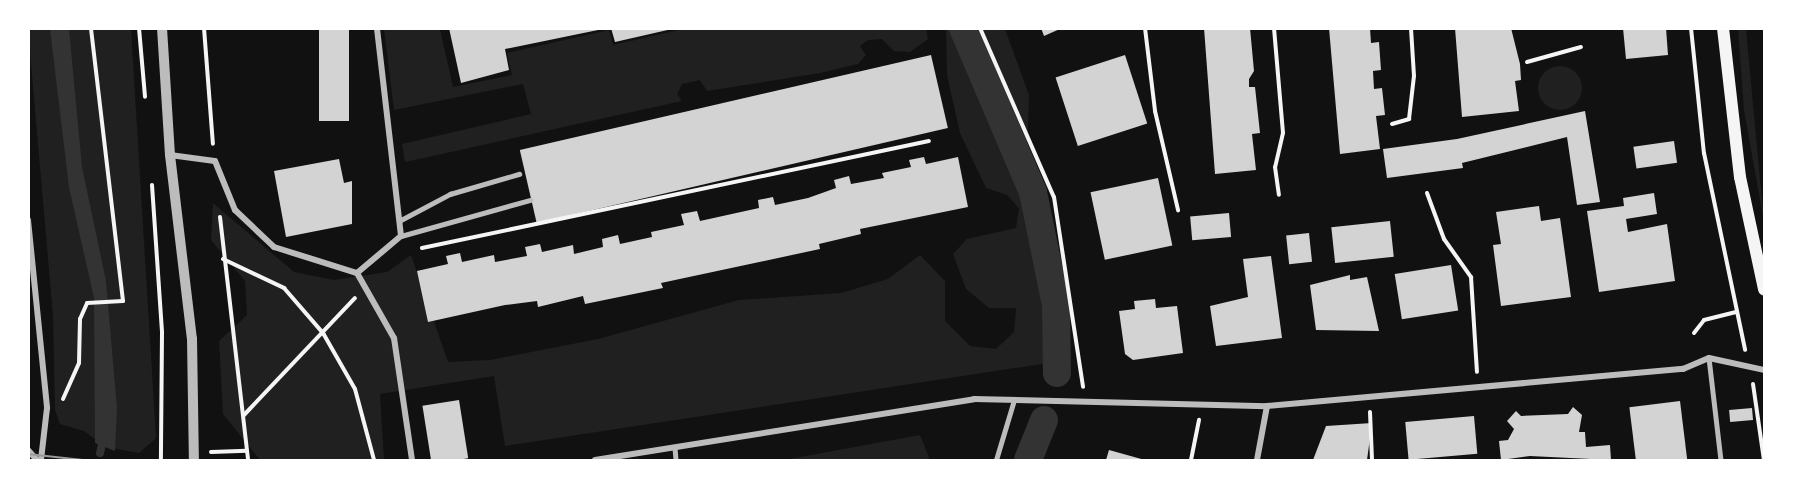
<!DOCTYPE html>
<style>
body{margin:0}
#map{position:relative;width:1793px;height:489px;overflow:hidden;background:#111;font-family:Helvetica,sans-serif}
div>[style]{position:absolute}
.green>*{inset:0;background:#202020}
.round{border-radius:50%}
.water>*{inset:0;background:#333}
.stream>*{height:8px;margin:-4px;padding:0 4px;transform-origin:4px;border-radius:4px;background:#333}
.canal>*{height:28px;margin:-14px;padding:0 14px;transform-origin:14px;border-radius:14px;background:#333}
.building>*{inset:0;background:#d3d3d3;transform-origin:0 0}
.path>*{height:4px;margin:-2px;padding:0 2px;transform-origin:2px;border-radius:2px;background:#f5f5f5}
.service>*{height:4.5px;margin:-2.25px;padding:0 2.25px;transform-origin:2.25px;border-radius:2.25px;background:#bcbcbc}
.minor>*{height:6px;margin:-3px;padding:0 3px;transform-origin:3px;border-radius:3px;background:#bcbcbc}
.tertiary>*{height:10px;margin:-5px;padding:0 5px;transform-origin:5px;border-radius:5px;background:#bcbcbc}
.secondary>*{height:12px;margin:-6px;padding:0 6px;transform-origin:6px;border-radius:6px;background:#f5f5f5}
.tram>*{height:1.5px;margin:-0.75px;padding:0 0.75px;transform-origin:0.75px;border-radius:0.75px;background:#9a9a9a}
span{translate:-50% -50%;white-space:nowrap;text-align:center;line-height:1.15;-webkit-text-stroke:4.5px #fff;paint-order:stroke}
.frame{position:absolute;inset:0;border:30px solid #fff;pointer-events:none}
</style>
<div id="map">
<div class="green">
<div style="clip-path:polygon(687px 28px,926px 28px,928px 39px,910px 52px,894px 51px,882px 39px,868px 40px,860px 46px,866px 55px,858px 64px,820px 73px,707px 91px,700px 80px,682px 84px,677px 94px,682px 101px,405px 162px,402px 144px,531px 114px,523px 84px,394px 110px,384px 29px,440px 29px,453px 87px,512px 75px,507px 53px,609px 30px,613px 45px)"></div>
<div style="clip-path:polygon(28px 29px,131px 29px,156px 438px,139px 453px,106px 447px,84px 431px,60px 424px,55px 410px,53px 316px)"></div>
<div style="clip-path:polygon(946px 29px,1005px 29px,1029px 95px,1027px 159px,1056px 321px,1048px 363px,505px 446px,494px 376px,380px 394px,384px 460px,260px 460px,223px 414px,219px 341px,247px 315px,245px 281px,211px 240px,213px 203px,294px 272px,334px 280px,387px 272px,411px 255px,448px 362px,490px 360px,598px 339px,739px 300px,841px 293px,888px 279px,920px 255px,945px 281px,945px 321px,970px 346px,996px 349px,1014px 332px,1016px 308px,989px 308px,966px 289px,953px 254px,967px 239px,1016px 228px,1019px 208px,1007px 195px,986px 188px,960px 133px,947px 75px)"></div>
<div style="clip-path:polygon(1738px 29px,1746px 29px,1764px 222px,1744px 110px)"></div>
<div class="round" style="left:1538px;top:66px;width:44px;height:44px"></div>
<div style="clip-path:polygon(920px 435px,930px 460px,784px 460px)"></div>
</div>
<div class="water">
<div style="clip-path:polygon(50px 29px,69px 29px,82px 167px,106px 281px,117px 409px,115px 451px,95px 443px,94px 298px,69px 187px)"></div>
</div>
<div class="stream">
<div style="left:100px;top:453px;width:17px;rotate:-77deg"></div>
</div>
<div class="canal">
<div style="left:963px;top:28px;width:178px;rotate:66.9deg"></div>
<div style="left:1033px;top:192px;width:115px;rotate:78.5deg"></div>
<div style="left:1056px;top:305px;width:68px;rotate:89.2deg"></div>
<div style="left:1028px;top:460px;width:43px;rotate:-68.2deg"></div>
</div>
<div class="building">
<div style="left:319px;top:28px;width:30px;height:93px"></div>
<div style="clip-path:polygon(449px 28px,598px 28px,598px 30px,505px 49px,509px 70px,461px 83px)"></div>
<div style="clip-path:polygon(611px 28px,672px 28px,672px 29px,615px 42px)"></div>
<div style="clip-path:polygon(1041px 28px,1062px 28px,1044px 36px)"></div>
<div style="clip-path:polygon(1204px 28px,1250px 28px,1254px 71px,1249px 79px,1249px 87px,1255px 87px,1260px 133px,1252px 134px,1256px 170px,1215px 174px)"></div>
<div style="clip-path:polygon(1329px 28px,1370px 28px,1371px 43px,1379px 42px,1381px 70px,1373px 71px,1374px 89px,1382px 88px,1385px 115px,1376px 116px,1380px 149px,1340px 154px)"></div>
<div style="clip-path:polygon(1455px 28px,1511px 28px,1520px 64px,1521px 80px,1515px 81px,1519px 111px,1462px 117px)"></div>
<div style="clip-path:polygon(1623px 28px,1666px 28px,1668px 55px,1626px 59px)"></div>
<div style="left:931px;top:55px;width:75px;height:422px;rotate:77deg"></div>
<div style="left:1125px;top:55px;width:72px;height:73px;rotate:72deg"></div>
<div style="clip-path:polygon(1585px 111px,1600px 202px,1577px 205px,1567px 137px,1462px 163px,1463px 168px,1387px 178px,1383px 149px,1457px 139px)"></div>
<div style="left:1674px;top:141px;width:22px;height:41px;rotate:82deg"></div>
<div style="clip-path:polygon(924px 157px,926px 164px,958px 157px,968px 207px,860px 229px,861px 234px,819px 244px,820px 249px,661px 283px,663px 288px,585px 304px,583px 296px,538px 307px,537px 301px,505px 305px,428px 322px,417px 271px,448px 264px,446px 256px,460px 253px,462px 262px,494px 255px,495px 262px,527px 256px,525px 247px,540px 244px,542px 252px,573px 245px,574px 254px,603px 247px,602px 239px,618px 235px,620px 244px,652px 237px,651px 232px,684px 225px,681px 214px,697px 211px,700px 221px,759px 208px,758px 200px,773px 197px,775px 205px,808px 198px,836px 188px,834px 180px,849px 176px,851px 184px,884px 178px,882px 173px,911px 167px,909px 160px)"></div>
<div style="clip-path:polygon(339px 159px,344px 183px,352px 181px,352px 224px,286px 237px,274px 171px)"></div>
<div style="left:1158px;top:178px;width:69px;height:69px;rotate:78deg"></div>
<div style="clip-path:polygon(1654px 193px,1657px 214px,1626px 219px,1628px 232px,1667px 224px,1675px 281px,1599px 292px,1587px 211px,1624px 206px,1623px 198px)"></div>
<div style="clip-path:polygon(1539px 206px,1541px 221px,1560px 218px,1571px 297px,1501px 306px,1493px 245px,1501px 244px,1496px 212px)"></div>
<div style="left:1229px;top:213px;width:24px;height:39px;rotate:85deg"></div>
<div style="left:1390px;top:221px;width:36px;height:59px;rotate:84deg"></div>
<div style="left:1309px;top:233px;width:29px;height:23px;rotate:84deg"></div>
<div style="clip-path:polygon(1271px 256px,1282px 338px,1216px 346px,1210px 306px,1248px 297px,1243px 259px)"></div>
<div style="left:1451px;top:265px;width:46px;height:57px;rotate:81deg"></div>
<div style="clip-path:polygon(1350px 275px,1350px 280px,1367px 277px,1379px 331px,1316px 330px,1310px 285px)"></div>
<div style="clip-path:polygon(1155px 299px,1156px 308px,1177px 306px,1183px 353px,1133px 360px,1125px 354px,1119px 311px,1135px 309px,1134px 301px)"></div>
<div style="left:459px;top:400px;width:59px;height:37px;rotate:81deg"></div>
<div style="left:1680px;top:401px;width:59px;height:51px;rotate:83deg"></div>
<div style="clip-path:polygon(1573px 407px,1582px 415px,1579px 432px,1585px 432px,1586px 447px,1610px 445px,1611px 460px,1530px 456px,1501px 460px,1499px 441px,1508px 440px,1514px 429px,1507px 421px,1516px 411px,1521px 416px,1568px 414px)"></div>
<div style="left:1752px;top:408px;width:12px;height:23px;rotate:85deg"></div>
<div style="left:1474px;top:416px;width:38px;height:69px;rotate:85deg"></div>
<div style="clip-path:polygon(1372px 423px,1367px 460px,1313px 460px,1326px 426px)"></div>
<div style="clip-path:polygon(1109px 450px,1145px 460px,1106px 460px)"></div>
</div>
<div class="path">
<div style="left:139px;top:28px;width:69px;rotate:85deg"></div>
<div style="left:204px;top:28px;width:116px;rotate:85.6deg"></div>
<div style="left:980px;top:28px;width:184px;rotate:66.4deg"></div>
<div style="left:1054px;top:197px;width:192px;rotate:81.3deg"></div>
<div style="left:1145px;top:28px;width:84px;rotate:83.1deg"></div>
<div style="left:1155px;top:111px;width:102px;rotate:76.9deg"></div>
<div style="left:1274px;top:28px;width:105px;rotate:85.1deg"></div>
<div style="left:1283px;top:133px;width:35px;rotate:103deg"></div>
<div style="left:1275px;top:167px;width:28px;rotate:82deg"></div>
<div style="left:1691px;top:28px;width:126px;rotate:84.1deg"></div>
<div style="left:1704px;top:153px;width:201px;rotate:78.2deg"></div>
<div style="left:1527px;top:62px;width:56px;rotate:-15.5deg"></div>
<div style="left:1392px;top:124px;width:18px;rotate:-16deg"></div>
<div style="left:1409px;top:119px;width:43px;rotate:-83.4deg"></div>
<div style="left:1414px;top:76px;width:48px;rotate:-93.6deg"></div>
<div style="left:152px;top:185px;width:148px;rotate:86.1deg"></div>
<div style="left:162px;top:333px;width:127px;rotate:90.5deg"></div>
<div style="left:1427px;top:193px;width:49px;rotate:69.7deg"></div>
<div style="left:1444px;top:239px;width:47px;rotate:54.6deg"></div>
<div style="left:1471px;top:277px;width:95px;rotate:86.4deg"></div>
<div style="left:220px;top:217px;width:245px;rotate:83.4deg"></div>
<div style="left:422px;top:248px;width:518px;rotate:-11.92deg"></div>
<div style="left:223px;top:259px;width:68px;rotate:25.4deg"></div>
<div style="left:284px;top:288px;width:60px;rotate:49.1deg"></div>
<div style="left:323px;top:333px;width:64px;rotate:60.3deg"></div>
<div style="left:355px;top:389px;width:73px;rotate:75deg"></div>
<div style="left:1694px;top:333px;width:16px;rotate:-52deg"></div>
<div style="left:1704px;top:320px;width:34px;rotate:-14deg"></div>
<div style="left:1753px;top:384px;width:77px;rotate:81.8deg"></div>
<div style="left:63px;top:399px;width:39px;rotate:-66deg"></div>
<div style="left:79px;top:363px;width:44px;rotate:-88.7deg"></div>
<div style="left:80px;top:319px;width:17px;rotate:-66deg"></div>
<div style="left:87px;top:303px;width:36px;rotate:-3deg"></div>
<div style="left:123px;top:301px;width:275px;rotate:-96.7deg"></div>
<div style="left:1370px;top:412px;width:48px;rotate:87.6deg"></div>
<div style="left:244px;top:415px;width:161px;rotate:-46.5deg"></div>
<div style="left:211px;top:452px;width:36px;rotate:-2deg"></div>
<div style="left:1191px;top:460px;width:41px;rotate:-78.7deg"></div>
</div>
<div class="service">
<div style="left:399px;top:221px;width:58px;rotate:-27.9deg"></div>
<div style="left:450px;top:194px;width:72px;rotate:-16.2deg"></div>
<div style="left:401px;top:236px;width:134px;rotate:-15.6deg"></div>
<div style="left:1709px;top:358px;width:103px;rotate:83.3deg"></div>
<div style="left:675px;top:448px;width:12px;rotate:85deg"></div>
<div style="left:996px;top:460px;width:63px;rotate:-73.3deg"></div>
</div>
<div class="minor">
<div style="left:170px;top:155px;width:45px;rotate:7.6deg"></div>
<div style="left:215px;top:161px;width:53px;rotate:67.8deg"></div>
<div style="left:235px;top:210px;width:54px;rotate:43.5deg"></div>
<div style="left:274px;top:247px;width:87px;rotate:17.4deg"></div>
<div style="left:357px;top:273px;width:75px;rotate:60.4deg"></div>
<div style="left:394px;top:338px;width:123px;rotate:81.6deg"></div>
<div style="left:28px;top:220px;width:189px;rotate:84.2deg"></div>
<div style="left:47px;top:408px;width:52px;rotate:96.6deg"></div>
<div style="left:357px;top:273px;width:57px;rotate:-40.1deg"></div>
<div style="left:401px;top:236px;width:209px;rotate:-96.6deg"></div>
<div style="left:28px;top:450px;width:13px;rotate:48deg"></div>
<div style="left:595px;top:460px;width:384px;rotate:-9.1deg"></div>
<div style="left:974px;top:399px;width:293px;rotate:1.4deg"></div>
<div style="left:1267px;top:406px;width:418px;rotate:-5.1deg"></div>
<div style="left:1683px;top:369px;width:28px;rotate:-23deg"></div>
<div style="left:1709px;top:358px;width:56px;rotate:12.3deg"></div>
<div style="left:1257px;top:460px;width:55px;rotate:-79.5deg"></div>
</div>
<div class="tertiary">
<div style="left:162px;top:28px;width:127px;rotate:86.4deg"></div>
<div style="left:170px;top:155px;width:185px;rotate:83.2deg"></div>
<div style="left:192px;top:339px;width:121px;rotate:89.1deg"></div>
</div>
<div class="secondary">
<div style="left:1723px;top:28px;width:150px;rotate:83.5deg"></div>
<div style="left:1740px;top:177px;width:115px;rotate:77.9deg"></div>
</div>
<div class="tram">
<div style="left:28px;top:454px;width:55px;rotate:6.2deg"></div>
</div>
<div class="frame"></div>
</div>
